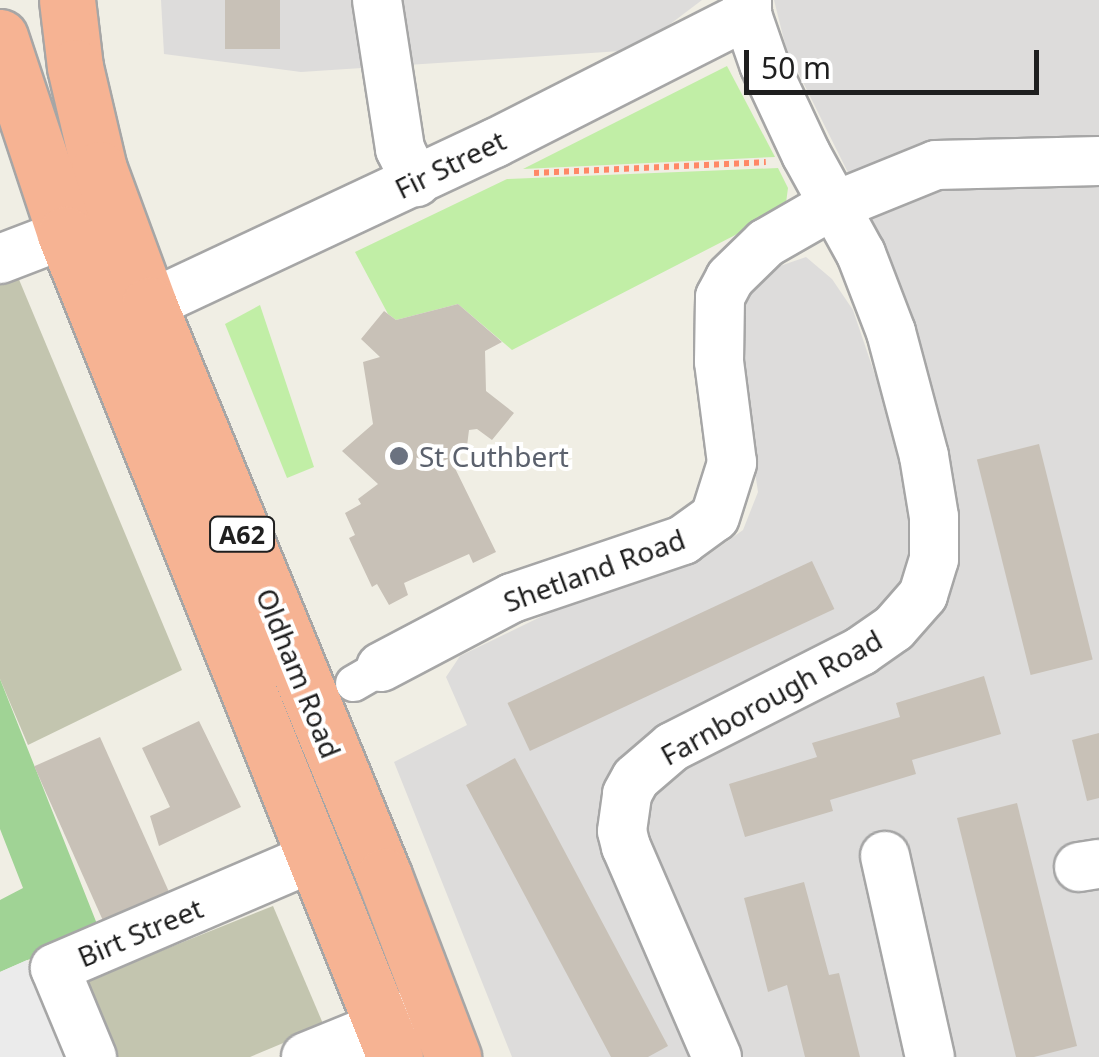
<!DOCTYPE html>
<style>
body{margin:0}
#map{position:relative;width:1099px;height:1057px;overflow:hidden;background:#f0eee4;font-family:"Noto Sans",sans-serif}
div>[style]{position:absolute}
.residential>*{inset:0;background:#dddcdb}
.construction>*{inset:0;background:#c3c5af}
.grass>*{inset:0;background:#c1eea6}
.forest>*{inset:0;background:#a0d395}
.parking>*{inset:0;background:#ebebeb}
.building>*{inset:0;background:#c8c1b7;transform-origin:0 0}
.path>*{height:6px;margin-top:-3px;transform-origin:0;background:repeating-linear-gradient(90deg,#f86 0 5px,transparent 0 10px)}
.roads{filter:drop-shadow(2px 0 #a6a6a6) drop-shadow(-2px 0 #a6a6a6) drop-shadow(0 2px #a6a6a6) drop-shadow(0 -2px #a6a6a6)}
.pedestrian>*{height:35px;margin:-17.5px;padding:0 17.5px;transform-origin:17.5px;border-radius:17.5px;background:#fff}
.minor>*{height:48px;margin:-24px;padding:0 24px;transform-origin:24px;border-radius:24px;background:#fff}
.trunk>*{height:55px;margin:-27.5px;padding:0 27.5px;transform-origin:27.5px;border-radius:27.5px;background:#f6b393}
.dots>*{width:28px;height:28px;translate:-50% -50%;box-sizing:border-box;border:5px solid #fff;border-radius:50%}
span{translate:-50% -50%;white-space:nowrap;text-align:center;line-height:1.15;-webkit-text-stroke:8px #fff;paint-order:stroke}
.shield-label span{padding:2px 8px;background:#fff;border:2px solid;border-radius:8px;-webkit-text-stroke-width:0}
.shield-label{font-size:25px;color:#1f1f1f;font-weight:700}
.street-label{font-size:28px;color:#1f1f1f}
.worship-label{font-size:28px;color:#5b616d}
.left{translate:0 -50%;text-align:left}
.scale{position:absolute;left:744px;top:50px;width:295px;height:45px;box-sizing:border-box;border:5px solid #1f1f1f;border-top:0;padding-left:12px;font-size:30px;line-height:35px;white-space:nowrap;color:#1f1f1f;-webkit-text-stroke:8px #fff;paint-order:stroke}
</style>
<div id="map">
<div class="residential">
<div style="clip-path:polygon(161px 0,702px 0,636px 50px,301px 72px,164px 54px)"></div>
<div style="clip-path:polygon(774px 0,1099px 0,1099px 1057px,512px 1057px,394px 762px,467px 725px,446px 677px,460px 656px,567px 604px,704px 558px,743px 530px,758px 492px,739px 365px,740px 307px,753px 284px,777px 267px,806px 257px,832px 279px,853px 310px,875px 375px,927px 372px,885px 247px,786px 48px)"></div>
</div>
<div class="construction">
<div style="clip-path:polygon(0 234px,182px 670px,28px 745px,0 679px)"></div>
<div style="clip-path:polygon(273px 906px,324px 1026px,250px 1057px,115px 1057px,86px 981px)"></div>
</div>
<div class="grass">
<div style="clip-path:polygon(727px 66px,775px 157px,523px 169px)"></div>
<div style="clip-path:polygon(778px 168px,788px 188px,786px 203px,778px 213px,512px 350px,458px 304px,396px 320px,388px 314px,355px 252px,507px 179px)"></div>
<div style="clip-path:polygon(260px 305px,314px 467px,287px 478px,225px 324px)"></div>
</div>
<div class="forest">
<div style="clip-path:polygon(0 679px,99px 929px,0 972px,0 900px,23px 888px,0 829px)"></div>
</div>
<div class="parking">
<div style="clip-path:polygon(27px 960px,68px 1057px,0 1057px,0 972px)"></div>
</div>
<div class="building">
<div style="left:225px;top:0;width:55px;height:49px"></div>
<div style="clip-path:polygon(458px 304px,502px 342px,485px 351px,486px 391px,514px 413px,492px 440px,477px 429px,469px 430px,467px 446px,453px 446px,451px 460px,496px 552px,473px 563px,469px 554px,404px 583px,408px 595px,389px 605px,377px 584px,372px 587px,349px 538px,355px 535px,345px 513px,361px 504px,358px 499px,378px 484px,342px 451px,373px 424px,363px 362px,380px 357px,361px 339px,384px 311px,396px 320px)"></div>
<div style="left:1039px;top:444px;width:222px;height:64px;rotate:76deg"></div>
<div style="left:812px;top:561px;width:53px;height:336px;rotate:65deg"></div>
<div style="clip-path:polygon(984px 676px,1001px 734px,912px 760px,916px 774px,830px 800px,833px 811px,745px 837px,729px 784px,817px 757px,812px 743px,900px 717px,896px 703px)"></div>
<div style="clip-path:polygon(199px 721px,241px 807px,159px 846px,150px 816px,170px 807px,142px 748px)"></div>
<div style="clip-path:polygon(1099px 733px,1099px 798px,1087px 801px,1072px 740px)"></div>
<div style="left:100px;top:737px;width:170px;height:72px;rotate:66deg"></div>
<div style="clip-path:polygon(515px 758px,668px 1046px,648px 1057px,611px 1057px,466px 785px)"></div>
<div style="clip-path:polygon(1017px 803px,1077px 1046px,1034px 1057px,1016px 1057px,957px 818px)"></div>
<div style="clip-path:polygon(804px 882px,829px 975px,839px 973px,860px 1057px,805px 1057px,787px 985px,768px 992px,744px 898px)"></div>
</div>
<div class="path">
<div style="left:534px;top:173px;width:232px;rotate:-2.7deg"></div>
</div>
<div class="roads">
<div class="pedestrian">
<div style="left:353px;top:683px;width:32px;rotate:-30deg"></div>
</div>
<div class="minor">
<div style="left:377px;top:0;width:151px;rotate:81.2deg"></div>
<div style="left:400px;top:149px;width:37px;rotate:64deg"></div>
<div style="left:0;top:259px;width:70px;rotate:-21deg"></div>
<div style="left:149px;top:305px;width:382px;rotate:-25.1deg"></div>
<div style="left:495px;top:143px;width:283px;rotate:-26.9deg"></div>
<div style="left:381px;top:667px;width:148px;rotate:-27.8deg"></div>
<div style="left:512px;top:598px;width:181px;rotate:-18.7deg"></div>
<div style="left:683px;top:540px;width:39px;rotate:-36deg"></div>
<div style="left:715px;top:517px;width:57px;rotate:-72.5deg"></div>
<div style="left:732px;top:463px;width:102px;rotate:-97.3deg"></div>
<div style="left:719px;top:362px;width:65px;rotate:-89.1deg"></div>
<div style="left:720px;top:297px;width:21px;rotate:-62deg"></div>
<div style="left:730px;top:278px;width:50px;rotate:-44.2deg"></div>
<div style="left:766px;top:243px;width:62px;rotate:-29.9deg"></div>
<div style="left:820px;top:212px;width:125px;rotate:-22.1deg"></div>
<div style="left:936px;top:165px;width:163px;rotate:-1.4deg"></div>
<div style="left:885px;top:856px;width:206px;rotate:77.4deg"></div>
<div style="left:1079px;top:867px;width:20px;rotate:-9deg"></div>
<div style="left:92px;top:1057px;width:96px;rotate:-112.6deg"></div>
<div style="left:55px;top:968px;width:280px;rotate:-23.2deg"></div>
<div style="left:306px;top:1057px;width:119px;rotate:-22.2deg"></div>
<div style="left:717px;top:1057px;width:229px;rotate:-113.4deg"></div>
<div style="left:626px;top:847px;width:16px;rotate:-104deg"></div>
<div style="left:622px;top:831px;width:37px;rotate:-82deg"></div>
<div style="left:627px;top:794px;width:18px;rotate:-61deg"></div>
<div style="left:636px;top:778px;width:48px;rotate:-40.7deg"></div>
<div style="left:672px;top:747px;width:212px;rotate:-26.9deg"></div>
<div style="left:861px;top:651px;width:40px;rotate:-34.9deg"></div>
<div style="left:894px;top:628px;width:44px;rotate:-48.7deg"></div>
<div style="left:923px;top:595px;width:38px;rotate:-73deg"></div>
<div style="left:934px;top:559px;width:42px;rotate:-90deg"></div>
<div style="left:934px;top:517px;width:62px;rotate:-99.3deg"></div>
<div style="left:924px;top:456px;width:128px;rotate:-104.9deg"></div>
<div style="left:891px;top:332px;width:84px;rotate:-111deg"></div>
<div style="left:861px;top:254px;width:114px;rotate:-118.8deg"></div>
<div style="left:806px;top:154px;width:99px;rotate:-115deg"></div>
<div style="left:764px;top:64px;width:52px;rotate:-109.1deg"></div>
<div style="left:747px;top:15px;width:15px;rotate:-90deg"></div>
</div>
<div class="trunk">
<div style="left:67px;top:0;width:67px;rotate:83.2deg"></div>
<div style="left:75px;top:67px;width:105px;rotate:76.8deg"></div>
<div style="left:99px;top:169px;width:145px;rotate:69.8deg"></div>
<div style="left:149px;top:305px;width:617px;rotate:67.63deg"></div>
<div style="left:384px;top:876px;width:194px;rotate:69.1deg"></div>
<div style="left:0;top:37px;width:207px;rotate:71.7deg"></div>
<div style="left:65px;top:234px;width:887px;rotate:68.15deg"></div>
</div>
</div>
<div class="dots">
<div style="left:399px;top:456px;background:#6b7280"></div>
</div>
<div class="shield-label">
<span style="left:242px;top:534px">A62</span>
</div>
<div class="street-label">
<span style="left:450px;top:164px;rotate:-26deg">Fir Street</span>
<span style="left:594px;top:570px;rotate:-20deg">Shetland Road</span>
<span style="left:299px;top:673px;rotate:68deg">Oldham Road</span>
<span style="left:771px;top:697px;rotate:-29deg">Farnborough Road</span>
<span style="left:140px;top:932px;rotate:-23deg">Birt Street</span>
</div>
<div class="worship-label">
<span class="left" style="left:419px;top:456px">St Cuthbert</span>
</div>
<div class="scale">50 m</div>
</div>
